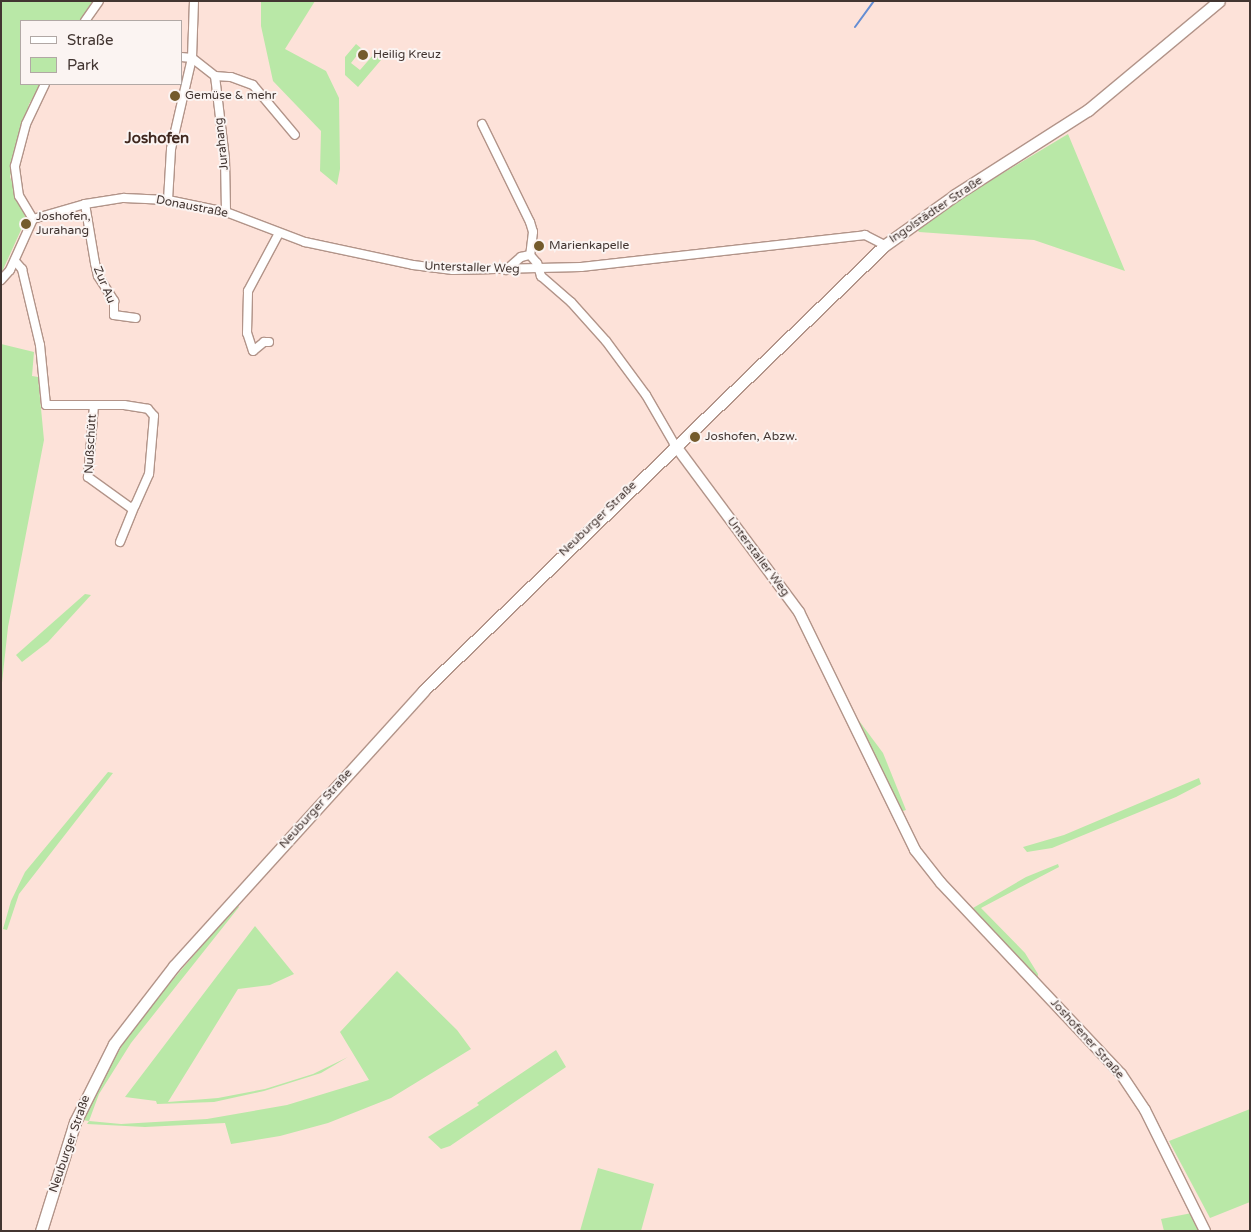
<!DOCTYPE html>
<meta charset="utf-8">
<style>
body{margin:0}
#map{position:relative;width:1251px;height:1232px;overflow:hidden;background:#fde2d9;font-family:"Varela Round",sans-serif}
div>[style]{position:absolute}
.green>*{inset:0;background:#b9e8a7}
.stream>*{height:2px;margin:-1px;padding:0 1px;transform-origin:1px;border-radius:1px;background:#648dd3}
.roads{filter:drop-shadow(1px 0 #b29489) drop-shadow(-1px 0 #b29489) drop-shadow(0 1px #b29489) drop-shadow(0 -1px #b29489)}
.minor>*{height:8px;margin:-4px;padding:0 4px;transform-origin:4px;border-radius:4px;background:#fff}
.tertiary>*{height:10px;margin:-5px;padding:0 5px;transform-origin:5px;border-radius:5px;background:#fff}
.secondary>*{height:11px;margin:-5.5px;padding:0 5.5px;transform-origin:5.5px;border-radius:5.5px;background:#fff}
.dots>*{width:14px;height:14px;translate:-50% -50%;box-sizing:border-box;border:2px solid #fbf4f2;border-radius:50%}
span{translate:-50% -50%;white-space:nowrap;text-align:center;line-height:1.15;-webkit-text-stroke:4px #fbf4f2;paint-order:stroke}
.poi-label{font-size:12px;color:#423531}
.left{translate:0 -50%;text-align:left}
.street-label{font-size:12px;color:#423531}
.quarter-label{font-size:15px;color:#40281f;font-weight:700}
.frame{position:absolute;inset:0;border:2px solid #423531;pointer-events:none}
.legend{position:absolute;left:20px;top:20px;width:162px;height:65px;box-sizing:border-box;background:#fbf4f2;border:1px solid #b1a8a5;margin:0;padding:6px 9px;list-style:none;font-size:15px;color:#423531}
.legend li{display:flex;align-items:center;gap:10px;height:25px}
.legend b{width:25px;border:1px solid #b1a8a5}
</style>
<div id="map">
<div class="green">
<div style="clip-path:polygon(1px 1px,93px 1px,81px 21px,21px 21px,21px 84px,42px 84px,29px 104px,10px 177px,26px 219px,1px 274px)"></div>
<div style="clip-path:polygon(261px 1px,315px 1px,285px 49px,326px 71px,339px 98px,340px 169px,337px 185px,320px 171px,321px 131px,273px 81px,261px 26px)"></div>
<div style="clip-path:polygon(356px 44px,362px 49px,351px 63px,360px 70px,374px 54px,381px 60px,358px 87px,345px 75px,345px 57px)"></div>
<div style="clip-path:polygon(1068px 134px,1125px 271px,1034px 240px,919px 232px,917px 229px,975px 190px)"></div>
<div style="clip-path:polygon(1px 344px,34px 352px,32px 376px,38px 377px,44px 440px,8px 627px,1px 692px)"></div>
<div style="clip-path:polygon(85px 594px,91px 595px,48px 642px,22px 662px,16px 655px)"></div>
<div style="clip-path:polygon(851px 710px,883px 753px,906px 810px,900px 812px)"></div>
<div style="clip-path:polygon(108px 772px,113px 773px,19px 894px,7px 930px,3px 929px,11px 901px,25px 872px)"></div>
<div style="clip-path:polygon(1199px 778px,1201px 784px,1176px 797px,1052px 848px,1027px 852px,1023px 847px,1064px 835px)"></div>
<div style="clip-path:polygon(1058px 864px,1059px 867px,981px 908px,1025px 953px,1038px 974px,1037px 982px,973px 908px,1026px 877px)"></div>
<div style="clip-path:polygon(237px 905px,239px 907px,131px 1043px,99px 1094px,89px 1121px,121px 1124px,207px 1119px,287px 1105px,369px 1080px,340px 1032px,397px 971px,457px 1030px,471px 1049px,391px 1098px,328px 1123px,280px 1136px,231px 1144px,225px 1123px,145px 1127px,87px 1124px,89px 1121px,82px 1120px,92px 1097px,134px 1025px)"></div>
<div style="clip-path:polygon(255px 926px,294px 974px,270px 985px,238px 989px,168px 1102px,218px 1098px,265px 1089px,313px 1074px,348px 1057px,321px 1073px,264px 1091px,214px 1102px,157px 1104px,156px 1101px,125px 1097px)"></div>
<div style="clip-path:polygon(556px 1050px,566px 1067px,450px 1146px,441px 1149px,428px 1137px,479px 1105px,477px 1103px)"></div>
<div style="clip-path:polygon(1250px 1109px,1250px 1202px,1210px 1218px,1169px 1141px)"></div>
<div style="clip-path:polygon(598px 1168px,654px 1184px,641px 1231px,580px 1231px)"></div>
<div style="clip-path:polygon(1192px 1213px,1202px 1231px,1164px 1231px,1161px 1219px)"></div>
</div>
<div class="stream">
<div style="left:855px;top:27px;width:32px;rotate:-54deg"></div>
</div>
<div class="roads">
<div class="minor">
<div style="left:85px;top:21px;width:24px;rotate:-55deg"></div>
<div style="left:181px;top:57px;width:11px;rotate:5deg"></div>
<div style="left:192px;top:58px;width:29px;rotate:38deg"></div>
<div style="left:215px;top:76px;width:84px;rotate:83.1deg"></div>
<div style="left:225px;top:159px;width:53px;rotate:88.9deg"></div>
<div style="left:215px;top:76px;width:16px;rotate:4deg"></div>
<div style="left:231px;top:77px;width:23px;rotate:20deg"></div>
<div style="left:253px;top:85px;width:65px;rotate:50deg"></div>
<div style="left:482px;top:124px;width:109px;rotate:63.9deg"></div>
<div style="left:530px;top:222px;width:10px;rotate:73deg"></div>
<div style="left:533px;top:232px;width:23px;rotate:97deg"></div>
<div style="left:530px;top:255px;width:11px;rotate:49deg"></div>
<div style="left:537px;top:263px;width:14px;rotate:73deg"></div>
<div style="left:541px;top:276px;width:40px;rotate:41deg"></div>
<div style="left:571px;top:302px;width:52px;rotate:48.1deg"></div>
<div style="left:606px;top:341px;width:67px;rotate:53.5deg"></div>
<div style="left:646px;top:395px;width:58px;rotate:59.9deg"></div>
<div style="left:168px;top:200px;width:51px;rotate:-86.6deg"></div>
<div style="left:171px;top:149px;width:93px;rotate:-77deg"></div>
<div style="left:192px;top:58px;width:57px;rotate:-88deg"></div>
<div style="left:85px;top:204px;width:60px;rotate:80.4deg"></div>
<div style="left:95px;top:263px;width:13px;rotate:77deg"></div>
<div style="left:98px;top:276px;width:30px;rotate:57deg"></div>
<div style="left:114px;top:301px;width:14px;rotate:90deg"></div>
<div style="left:114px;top:315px;width:22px;rotate:8deg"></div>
<div style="left:33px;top:219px;width:27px;rotate:-121deg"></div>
<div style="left:19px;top:196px;width:30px;rotate:-98deg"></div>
<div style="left:15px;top:166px;width:43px;rotate:-75.3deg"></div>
<div style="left:26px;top:124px;width:44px;rotate:-64.6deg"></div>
<div style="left:15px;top:261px;width:11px;rotate:49deg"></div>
<div style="left:22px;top:269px;width:78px;rotate:76.7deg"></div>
<div style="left:40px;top:345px;width:60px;rotate:84.3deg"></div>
<div style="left:46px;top:405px;width:78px"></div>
<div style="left:124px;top:405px;width:24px;rotate:9deg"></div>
<div style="left:148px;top:409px;width:9px;rotate:49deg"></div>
<div style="left:154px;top:416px;width:58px;rotate:94.9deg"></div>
<div style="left:149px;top:474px;width:34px;rotate:114deg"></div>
<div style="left:135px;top:505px;width:5px;rotate:143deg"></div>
<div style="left:131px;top:508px;width:53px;rotate:-144.2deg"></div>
<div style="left:88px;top:477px;width:72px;rotate:-85.2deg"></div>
<div style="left:506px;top:270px;width:20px;rotate:-41deg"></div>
<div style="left:521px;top:257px;width:9px;rotate:-13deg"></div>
<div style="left:1px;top:280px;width:13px;rotate:-48deg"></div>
<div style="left:10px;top:270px;width:56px;rotate:-65.7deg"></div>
<div style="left:33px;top:219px;width:54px;rotate:-16.1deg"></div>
<div style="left:85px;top:204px;width:39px;rotate:-9deg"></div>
<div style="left:124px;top:198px;width:44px;rotate:2.6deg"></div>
<div style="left:168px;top:200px;width:59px;rotate:11.7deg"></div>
<div style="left:226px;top:212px;width:85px;rotate:20.8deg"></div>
<div style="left:305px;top:242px;width:110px;rotate:12deg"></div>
<div style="left:413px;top:265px;width:40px;rotate:7.1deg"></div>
<div style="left:453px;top:270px;width:128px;rotate:-1.3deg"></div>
<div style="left:581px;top:267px;width:286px;rotate:-6.4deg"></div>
<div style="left:865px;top:235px;width:22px;rotate:27deg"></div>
<div style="left:269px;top:342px;width:5px;rotate:180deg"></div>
<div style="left:264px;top:342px;width:14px;rotate:141deg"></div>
<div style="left:253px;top:351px;width:19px;rotate:-108deg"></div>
<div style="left:247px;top:333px;width:42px;rotate:-88.6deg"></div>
<div style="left:248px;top:291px;width:66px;rotate:-61.9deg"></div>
<div style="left:120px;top:542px;width:40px;rotate:-68deg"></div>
</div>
<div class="tertiary">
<div style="left:675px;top:445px;width:208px;rotate:53.4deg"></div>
<div style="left:799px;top:612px;width:265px;rotate:64deg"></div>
<div style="left:915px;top:850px;width:42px;rotate:51.8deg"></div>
<div style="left:941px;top:883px;width:262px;rotate:46.7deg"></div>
<div style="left:1121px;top:1074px;width:43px;rotate:56.3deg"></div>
<div style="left:1145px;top:1110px;width:135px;rotate:63.6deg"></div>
</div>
<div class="secondary">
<div style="left:41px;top:1231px;width:114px;rotate:-72.7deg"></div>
<div style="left:75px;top:1122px;width:87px;rotate:-63.4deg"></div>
<div style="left:114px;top:1044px;width:98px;rotate:-52.4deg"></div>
<div style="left:174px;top:966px;width:371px;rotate:-47.8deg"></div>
<div style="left:423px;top:691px;width:642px;rotate:-43.99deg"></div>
<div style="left:885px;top:245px;width:86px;rotate:-35.5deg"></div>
<div style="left:955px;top:195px;width:158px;rotate:-32.6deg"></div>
<div style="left:1088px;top:110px;width:170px;rotate:-39.8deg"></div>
</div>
</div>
<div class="dots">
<div style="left:363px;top:55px;background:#745b2c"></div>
<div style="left:175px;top:96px;background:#745b2c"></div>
<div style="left:26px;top:224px;background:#745b2c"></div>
<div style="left:539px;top:246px;background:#745b2c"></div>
<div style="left:695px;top:437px;background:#745b2c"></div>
</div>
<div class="poi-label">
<span class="left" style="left:373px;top:55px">Heilig Kreuz</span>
<span class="left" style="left:185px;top:96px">Gemüse &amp; mehr</span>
<span class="left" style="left:36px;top:224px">Joshofen,<br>Jurahang</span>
<span class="left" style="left:549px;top:246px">Marienkapelle</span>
<span class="left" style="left:705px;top:437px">Joshofen, Abzw.</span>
</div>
<div class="street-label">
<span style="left:222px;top:144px;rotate:-96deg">Jurahang</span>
<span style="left:192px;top:207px;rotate:11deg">Donaustraße</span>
<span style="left:936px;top:210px;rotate:-34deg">Ingolstädter Straße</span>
<span style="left:472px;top:268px;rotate:2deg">Unterstaller Weg</span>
<span style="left:104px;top:285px;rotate:67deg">Zur Au</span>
<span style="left:91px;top:444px;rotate:-87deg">Nußschütt</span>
<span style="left:598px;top:519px;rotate:-44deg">Neuburger Straße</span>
<span style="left:758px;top:557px;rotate:53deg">Unterstaller Weg</span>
<span style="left:316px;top:809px;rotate:-48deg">Neuburger Straße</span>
<span style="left:1087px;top:1039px;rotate:48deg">Joshofener Straße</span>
<span style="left:70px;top:1144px;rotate:-71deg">Neuburger Straße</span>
</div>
<div class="quarter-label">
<span style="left:157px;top:139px">Joshofen</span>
</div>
<div class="frame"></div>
<ul class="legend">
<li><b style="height:6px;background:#fff"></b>Straße</li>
<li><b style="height:14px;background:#b9e8a7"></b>Park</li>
</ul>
</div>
